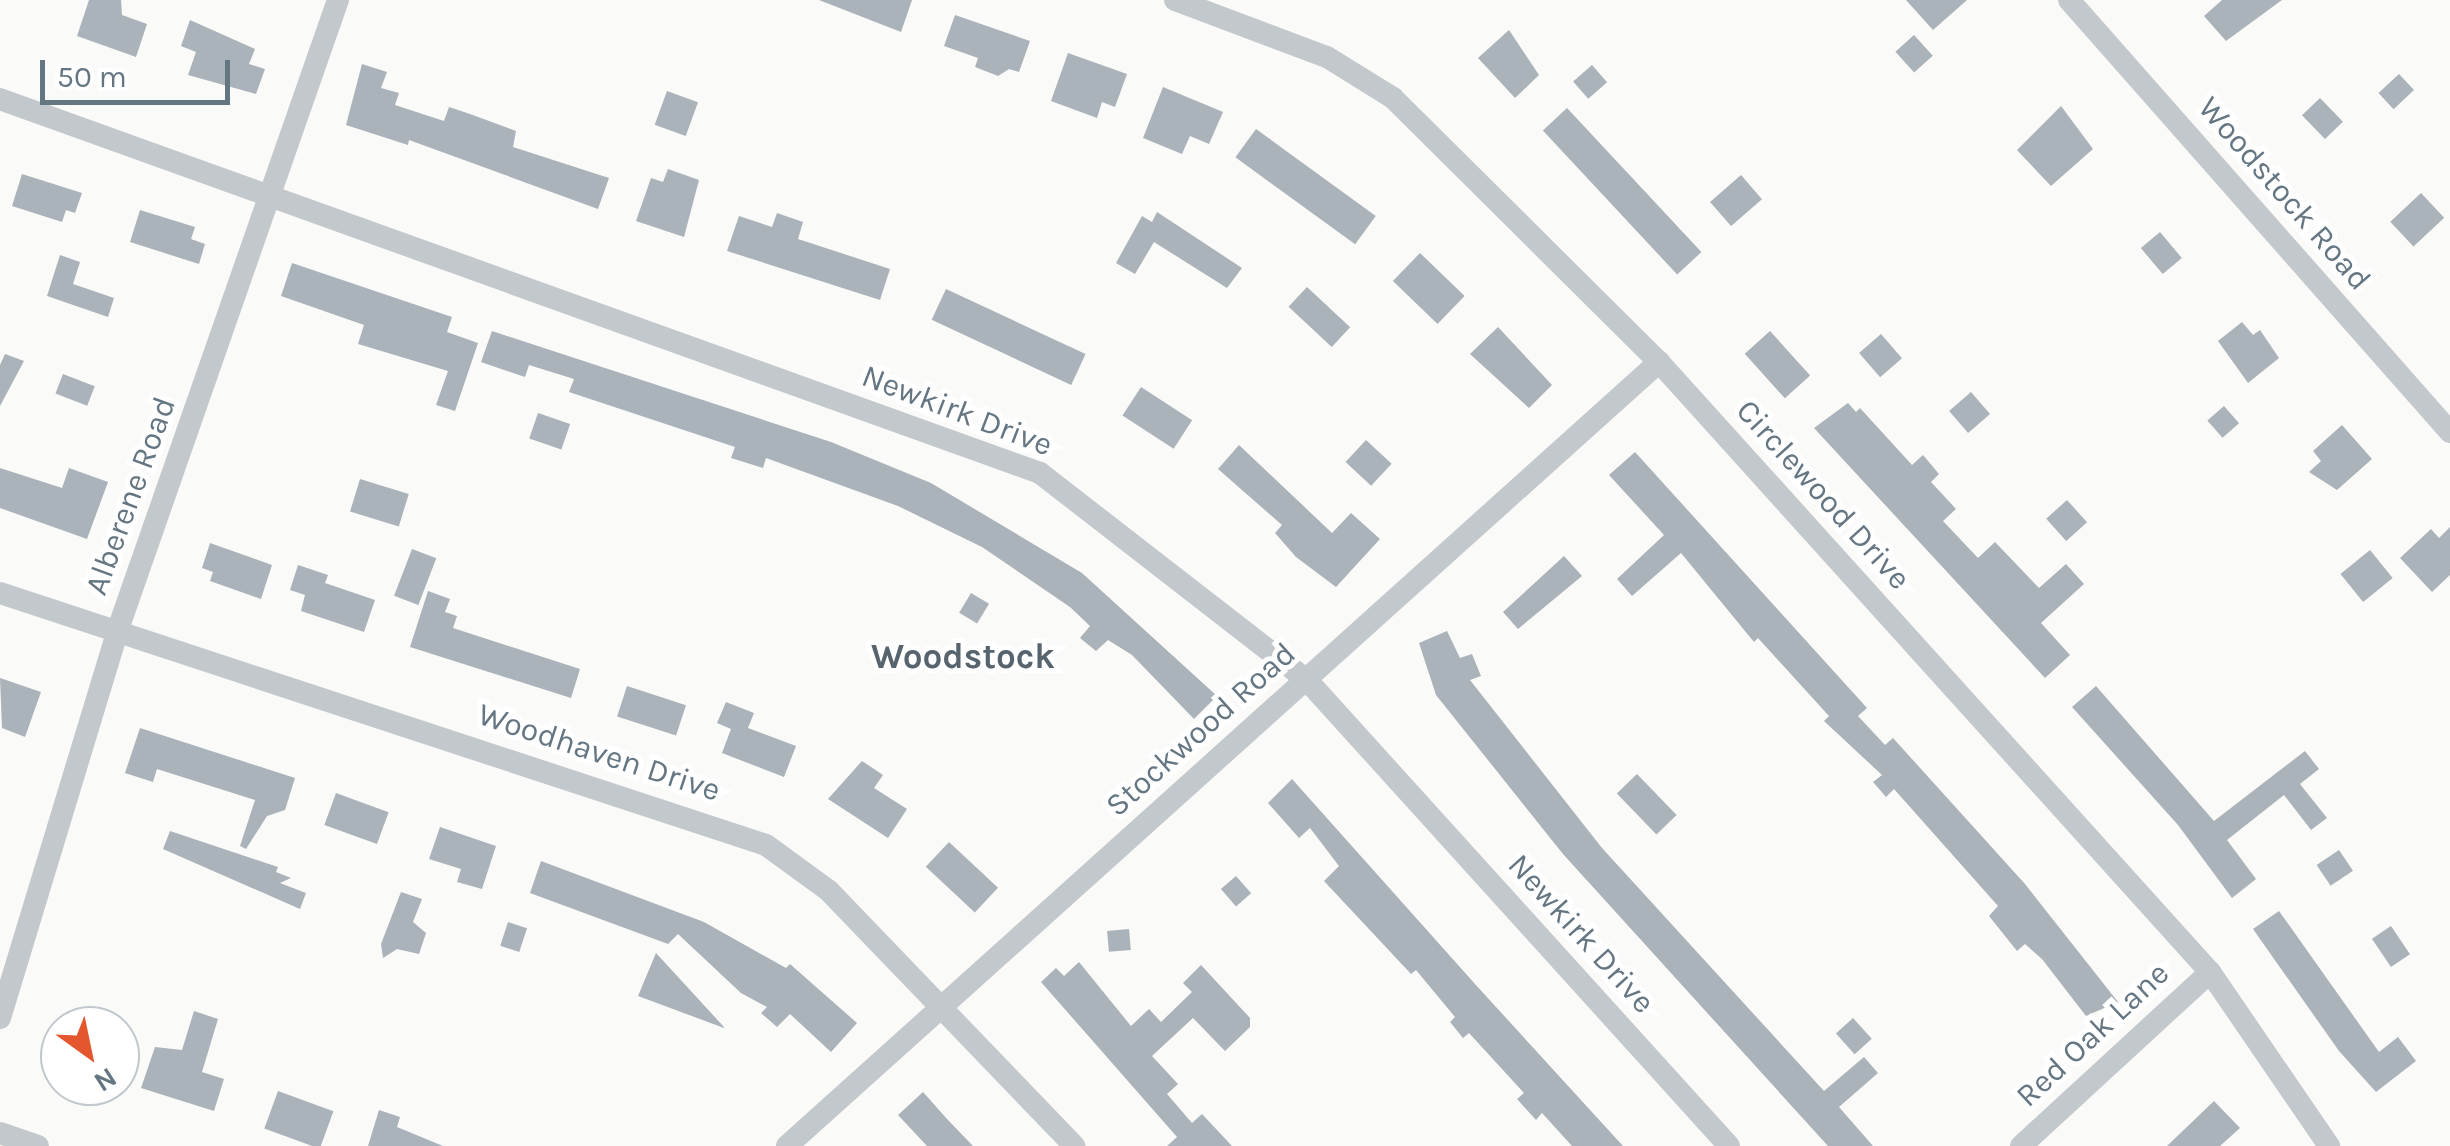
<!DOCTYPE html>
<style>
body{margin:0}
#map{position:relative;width:2450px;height:1146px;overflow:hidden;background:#fafaf8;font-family:Karla,sans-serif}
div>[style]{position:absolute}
.building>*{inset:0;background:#aab3b9;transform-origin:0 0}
.minor>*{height:22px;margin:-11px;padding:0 11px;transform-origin:11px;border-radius:11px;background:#c3c8cc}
span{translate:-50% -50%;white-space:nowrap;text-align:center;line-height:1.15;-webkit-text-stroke:10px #fff;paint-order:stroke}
.street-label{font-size:32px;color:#657683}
.neighbourhood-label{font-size:35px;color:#57646e;font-weight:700}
.north{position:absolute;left:40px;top:1006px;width:100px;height:100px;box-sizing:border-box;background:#fff;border:2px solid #c1c8cd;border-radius:50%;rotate:147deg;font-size:28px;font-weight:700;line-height:40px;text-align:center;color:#657683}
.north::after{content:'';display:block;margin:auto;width:35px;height:45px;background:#e4572e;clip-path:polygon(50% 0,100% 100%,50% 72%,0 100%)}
.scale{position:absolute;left:40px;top:60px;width:190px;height:45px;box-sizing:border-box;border:5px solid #657683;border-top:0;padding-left:12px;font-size:30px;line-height:35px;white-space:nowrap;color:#657683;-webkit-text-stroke:8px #fff;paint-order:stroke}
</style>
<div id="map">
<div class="building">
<div style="clip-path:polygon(89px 0,121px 0,122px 15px,147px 24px,136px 57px,77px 36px)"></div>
<div style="clip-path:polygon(819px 0,912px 0,901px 32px)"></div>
<div style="clip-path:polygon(1906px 0,1967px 0,1933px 30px)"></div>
<div style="clip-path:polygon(2222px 0,2282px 0,2226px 41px,2204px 16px)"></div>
<div style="clip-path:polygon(955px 15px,1030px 41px,1019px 72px,1009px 69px,998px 76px,975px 67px,978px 58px,944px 46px)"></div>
<div style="clip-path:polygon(190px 20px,255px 49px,249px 64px,265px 69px,256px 94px,188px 75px,196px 52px,181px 46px)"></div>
<div style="clip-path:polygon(1509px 30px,1539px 75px,1515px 98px,1478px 58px)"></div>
<div style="left:1914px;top:35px;width:28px;height:25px;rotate:48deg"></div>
<div style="clip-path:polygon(1068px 53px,1127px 74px,1115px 107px,1102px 102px,1097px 118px,1051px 101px)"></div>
<div style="clip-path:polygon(362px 64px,387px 72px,381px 88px,399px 93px,395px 105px,444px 121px,449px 107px,470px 114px,516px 131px,513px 147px,609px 178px,598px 209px,409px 140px,408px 145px,346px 125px)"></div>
<div style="left:1592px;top:65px;width:23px;height:25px;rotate:49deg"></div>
<div style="left:2399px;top:74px;width:22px;height:28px;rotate:47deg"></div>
<div style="clip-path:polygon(1163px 87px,1223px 112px,1209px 144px,1190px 136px,1182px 154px,1143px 138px)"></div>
<div style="left:667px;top:91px;width:33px;height:36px;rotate:20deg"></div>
<div style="left:2320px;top:98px;width:33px;height:25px;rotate:46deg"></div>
<div style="clip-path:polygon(2061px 106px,2093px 149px,2051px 186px,2017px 150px)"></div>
<div style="left:1567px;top:108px;width:197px;height:33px;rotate:47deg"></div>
<div style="left:1256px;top:129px;width:148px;height:35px;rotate:36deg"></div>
<div style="clip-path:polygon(668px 169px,699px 180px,684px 237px,636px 221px,651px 178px,663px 182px)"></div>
<div style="clip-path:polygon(22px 174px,82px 193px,75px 213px,66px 210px,62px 222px,12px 206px)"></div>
<div style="left:1741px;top:175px;width:32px;height:41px;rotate:49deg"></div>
<div style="left:2421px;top:193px;width:34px;height:42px;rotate:47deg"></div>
<div style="clip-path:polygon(140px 210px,195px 227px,191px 239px,205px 244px,199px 264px,130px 242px)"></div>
<div style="clip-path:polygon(1157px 212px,1242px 268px,1227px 288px,1154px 242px,1135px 274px,1116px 263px,1142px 216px,1152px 222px)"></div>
<div style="clip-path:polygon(777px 213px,803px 222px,798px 239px,890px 269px,880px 300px,727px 251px,739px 216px,772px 227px)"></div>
<div style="left:2160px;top:232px;width:34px;height:25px;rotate:50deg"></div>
<div style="left:1420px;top:253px;width:62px;height:39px;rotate:44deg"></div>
<div style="clip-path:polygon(60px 255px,80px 262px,73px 284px,114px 298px,108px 317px,47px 296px)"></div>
<div style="clip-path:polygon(292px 263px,452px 317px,447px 332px,478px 343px,455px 411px,436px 405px,448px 371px,358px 344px,364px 325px,281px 296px)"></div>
<div style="left:1307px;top:287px;width:59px;height:27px;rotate:43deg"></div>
<div style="left:946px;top:289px;width:154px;height:34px;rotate:25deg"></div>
<div style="clip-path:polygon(2242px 322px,2253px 335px,2260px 330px,2279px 358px,2248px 383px,2218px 341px)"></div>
<div style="clip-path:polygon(1498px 327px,1552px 385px,1529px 408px,1470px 354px)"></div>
<div style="clip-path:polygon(492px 331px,831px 442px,931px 483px,1082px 573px,1217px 696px,1194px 719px,1132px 655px,1108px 640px,1096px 651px,1080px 638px,1090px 626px,1070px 607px,982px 547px,898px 506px,766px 458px,763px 468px,731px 458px,735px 447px,569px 392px,574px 379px,529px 365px,525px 377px,481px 362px)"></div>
<div style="left:1770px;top:331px;width:60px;height:34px;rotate:48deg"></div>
<div style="left:1881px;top:334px;width:32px;height:29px;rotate:49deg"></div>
<div style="clip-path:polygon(5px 354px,24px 361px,0 406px,0 365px)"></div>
<div style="left:63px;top:374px;width:34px;height:21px;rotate:21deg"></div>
<div style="left:1141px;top:387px;width:61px;height:34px;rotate:33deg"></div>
<div style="left:1971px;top:392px;width:29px;height:29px;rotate:49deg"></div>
<div style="clip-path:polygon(1848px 403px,1856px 412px,1860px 408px,1912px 465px,1923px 455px,1939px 474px,1931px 482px,1956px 509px,1943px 521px,1978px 558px,1995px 542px,2039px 588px,2066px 564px,2084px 584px,2041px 623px,2070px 655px,2045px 678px,1814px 428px)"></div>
<div style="left:2224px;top:406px;width:23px;height:22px;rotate:49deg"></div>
<div style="left:538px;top:413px;width:34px;height:27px;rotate:19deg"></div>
<div style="clip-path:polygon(2342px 425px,2372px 459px,2337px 490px,2309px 472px,2321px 461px,2313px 451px)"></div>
<div style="left:1366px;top:440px;width:35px;height:30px;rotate:43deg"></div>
<div style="clip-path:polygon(1239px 445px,1332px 533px,1351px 513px,1380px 539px,1336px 587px,1296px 557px,1275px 533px,1282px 525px,1218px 469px)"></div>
<div style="clip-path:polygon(1635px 452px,1867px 708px,1858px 716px,1885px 745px,1893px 738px,2025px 884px,2118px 1002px,2086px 1016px,2042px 959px,2025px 944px,2017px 951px,1989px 916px,1998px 906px,1894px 789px,1886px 797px,1873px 782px,1882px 775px,1824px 721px,1829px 716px,1758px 638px,1754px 642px,1681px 553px,1632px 596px,1617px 579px,1664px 535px,1609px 475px)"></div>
<div style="clip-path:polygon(0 468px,62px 488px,69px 468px,108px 482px,87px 539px,0 508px)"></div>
<div style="left:360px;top:479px;width:51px;height:34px;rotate:17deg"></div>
<div style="left:2067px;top:500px;width:30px;height:28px;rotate:48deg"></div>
<div style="clip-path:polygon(2450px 527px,2450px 575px,2432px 592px,2400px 558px,2431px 529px,2439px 538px)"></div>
<div style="clip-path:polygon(210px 543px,272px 565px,261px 599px,210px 581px,213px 572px,202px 568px)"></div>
<div style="left:412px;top:549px;width:26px;height:50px;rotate:21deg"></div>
<div style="left:2370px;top:550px;width:36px;height:38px;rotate:51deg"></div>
<div style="clip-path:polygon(1564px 556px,1582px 576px,1518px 629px,1503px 612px)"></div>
<div style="clip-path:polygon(298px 565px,328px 575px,325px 583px,375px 600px,364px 632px,301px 611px,305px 595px,290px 590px)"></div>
<div style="clip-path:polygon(428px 591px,450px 599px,445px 612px,457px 616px,453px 628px,580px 669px,571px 698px,410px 647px)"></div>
<div style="left:971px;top:593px;width:21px;height:23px;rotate:31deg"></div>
<div style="clip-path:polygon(1447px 631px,1460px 658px,1472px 654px,1481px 676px,1470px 680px,1602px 848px,1824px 1091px,1864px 1057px,1878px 1073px,1839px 1107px,1873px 1146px,1828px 1146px,1563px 854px,1436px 695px,1419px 643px)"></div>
<div style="clip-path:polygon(0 678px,41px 692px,25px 737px,2px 728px)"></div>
<div style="left:627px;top:686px;width:62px;height:32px;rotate:18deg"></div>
<div style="clip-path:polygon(2096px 686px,2214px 821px,2305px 751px,2319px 769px,2300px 784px,2327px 818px,2311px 830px,2284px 795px,2227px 840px,2256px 879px,2232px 898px,2178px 825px,2072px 707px)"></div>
<div style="clip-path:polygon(726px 702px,754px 713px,748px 728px,796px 746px,784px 777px,722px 753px,731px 729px,717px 723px)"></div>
<div style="clip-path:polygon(140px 728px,295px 778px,285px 810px,267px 816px,246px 849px,240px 846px,255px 800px,157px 769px,153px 782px,125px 773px)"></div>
<div style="clip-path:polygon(862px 761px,883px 775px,874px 788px,907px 809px,888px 838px,828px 799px)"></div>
<div style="left:1637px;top:774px;width:57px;height:28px;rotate:46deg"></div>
<div style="clip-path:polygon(1292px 779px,1475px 984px,1623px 1146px,1572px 1146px,1542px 1113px,1536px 1120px,1517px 1099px,1524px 1093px,1469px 1033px,1463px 1038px,1450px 1022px,1455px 1017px,1416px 970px,1411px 974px,1324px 881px,1339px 866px,1310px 828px,1299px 838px,1268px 803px)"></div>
<div style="left:336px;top:793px;width:56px;height:34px;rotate:20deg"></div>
<div style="clip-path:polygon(440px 827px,496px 846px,482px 889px,457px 882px,461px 869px,429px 859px)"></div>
<div style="clip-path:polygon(170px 831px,278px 867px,276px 872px,291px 878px,280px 883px,306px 893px,300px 909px,163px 849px)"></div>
<div style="left:949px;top:842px;width:67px;height:34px;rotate:43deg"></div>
<div style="left:2339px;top:850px;width:25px;height:27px;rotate:56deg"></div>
<div style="clip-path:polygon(541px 861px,704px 922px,786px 968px,790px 964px,857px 1023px,831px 1052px,790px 1014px,777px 1027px,761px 1013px,767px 1007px,741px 993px,678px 934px,668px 944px,530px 893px)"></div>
<div style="left:1236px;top:876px;width:23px;height:20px;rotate:49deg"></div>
<div style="clip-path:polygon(401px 892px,422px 899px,413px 922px,426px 933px,419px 954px,397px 949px,383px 958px,381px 944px)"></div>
<div style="clip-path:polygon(2279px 911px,2379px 1052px,2398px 1037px,2416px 1061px,2376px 1092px,2339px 1051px,2253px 929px)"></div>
<div style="left:508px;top:922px;width:20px;height:25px;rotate:18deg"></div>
<div style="left:2391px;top:926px;width:34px;height:23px;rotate:56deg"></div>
<div style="left:1129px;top:929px;width:21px;height:22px;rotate:85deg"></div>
<div style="clip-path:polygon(656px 953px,724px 1027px,724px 1028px,638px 996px)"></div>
<div style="clip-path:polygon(1079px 962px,1131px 1026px,1149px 1009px,1161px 1022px,1192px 992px,1183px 983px,1201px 965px,1250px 1018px,1250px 1027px,1225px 1051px,1193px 1018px,1152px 1056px,1178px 1084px,1167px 1094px,1192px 1123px,1202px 1114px,1232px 1146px,1167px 1146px,1177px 1137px,1041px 982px,1056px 968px,1064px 976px)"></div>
<div style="clip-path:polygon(194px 1011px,218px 1019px,202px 1072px,224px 1079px,214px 1111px,141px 1088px,155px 1047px,182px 1050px)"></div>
<div style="left:1853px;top:1018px;width:28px;height:23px;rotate:48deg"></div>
<div style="left:278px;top:1091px;width:59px;height:40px;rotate:20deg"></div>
<div style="clip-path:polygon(923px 1092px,947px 1119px,973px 1146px,927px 1146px,898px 1115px)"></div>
<div style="clip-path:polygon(2214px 1101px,2240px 1128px,2220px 1146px,2167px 1146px)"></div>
<div style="clip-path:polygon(379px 1110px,400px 1117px,397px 1127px,443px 1146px,368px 1146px)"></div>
</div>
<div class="minor">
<div style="left:1175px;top:0;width:162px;rotate:20.6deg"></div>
<div style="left:1327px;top:57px;width:78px;rotate:31.8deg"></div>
<div style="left:1393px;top:98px;width:375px;rotate:44.8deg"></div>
<div style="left:1659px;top:362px;width:822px;rotate:47.91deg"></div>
<div style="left:2210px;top:972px;width:211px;rotate:55.6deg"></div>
<div style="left:2069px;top:0;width:576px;rotate:48.59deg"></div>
<div style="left:0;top:99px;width:1105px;rotate:19.78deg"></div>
<div style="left:1040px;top:473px;width:336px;rotate:37.8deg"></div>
<div style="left:1306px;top:679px;width:630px;rotate:47.83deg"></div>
<div style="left:0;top:593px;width:806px;rotate:18.21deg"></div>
<div style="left:766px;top:845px;width:78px;rotate:36.1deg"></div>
<div style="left:829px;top:891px;width:354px;rotate:46.1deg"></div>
<div style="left:0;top:1018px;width:403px;rotate:-73.1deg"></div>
<div style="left:117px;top:632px;width:670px;rotate:-70.73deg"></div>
<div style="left:0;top:1133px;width:40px;rotate:18.9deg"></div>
<div style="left:787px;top:1146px;width:1173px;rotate:-41.96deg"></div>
<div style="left:2021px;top:1146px;width:257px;rotate:-42.6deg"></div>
</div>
<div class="street-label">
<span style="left:2284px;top:194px;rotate:49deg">Woodstock Road</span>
<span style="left:957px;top:411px;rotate:21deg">Newkirk Drive</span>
<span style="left:1823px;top:495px;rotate:48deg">Circlewood Drive</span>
<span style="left:131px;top:496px;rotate:-70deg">Alberene Road</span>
<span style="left:1201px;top:730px;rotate:-42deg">Stockwood Road</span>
<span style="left:599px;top:753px;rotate:18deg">Woodhaven Drive</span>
<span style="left:1581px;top:934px;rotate:48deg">Newkirk Drive</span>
<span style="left:2093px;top:1035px;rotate:-43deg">Red Oak Lane</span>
</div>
<div class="neighbourhood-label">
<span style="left:963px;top:657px">Woodstock</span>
</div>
<div class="north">N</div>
<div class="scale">50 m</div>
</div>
